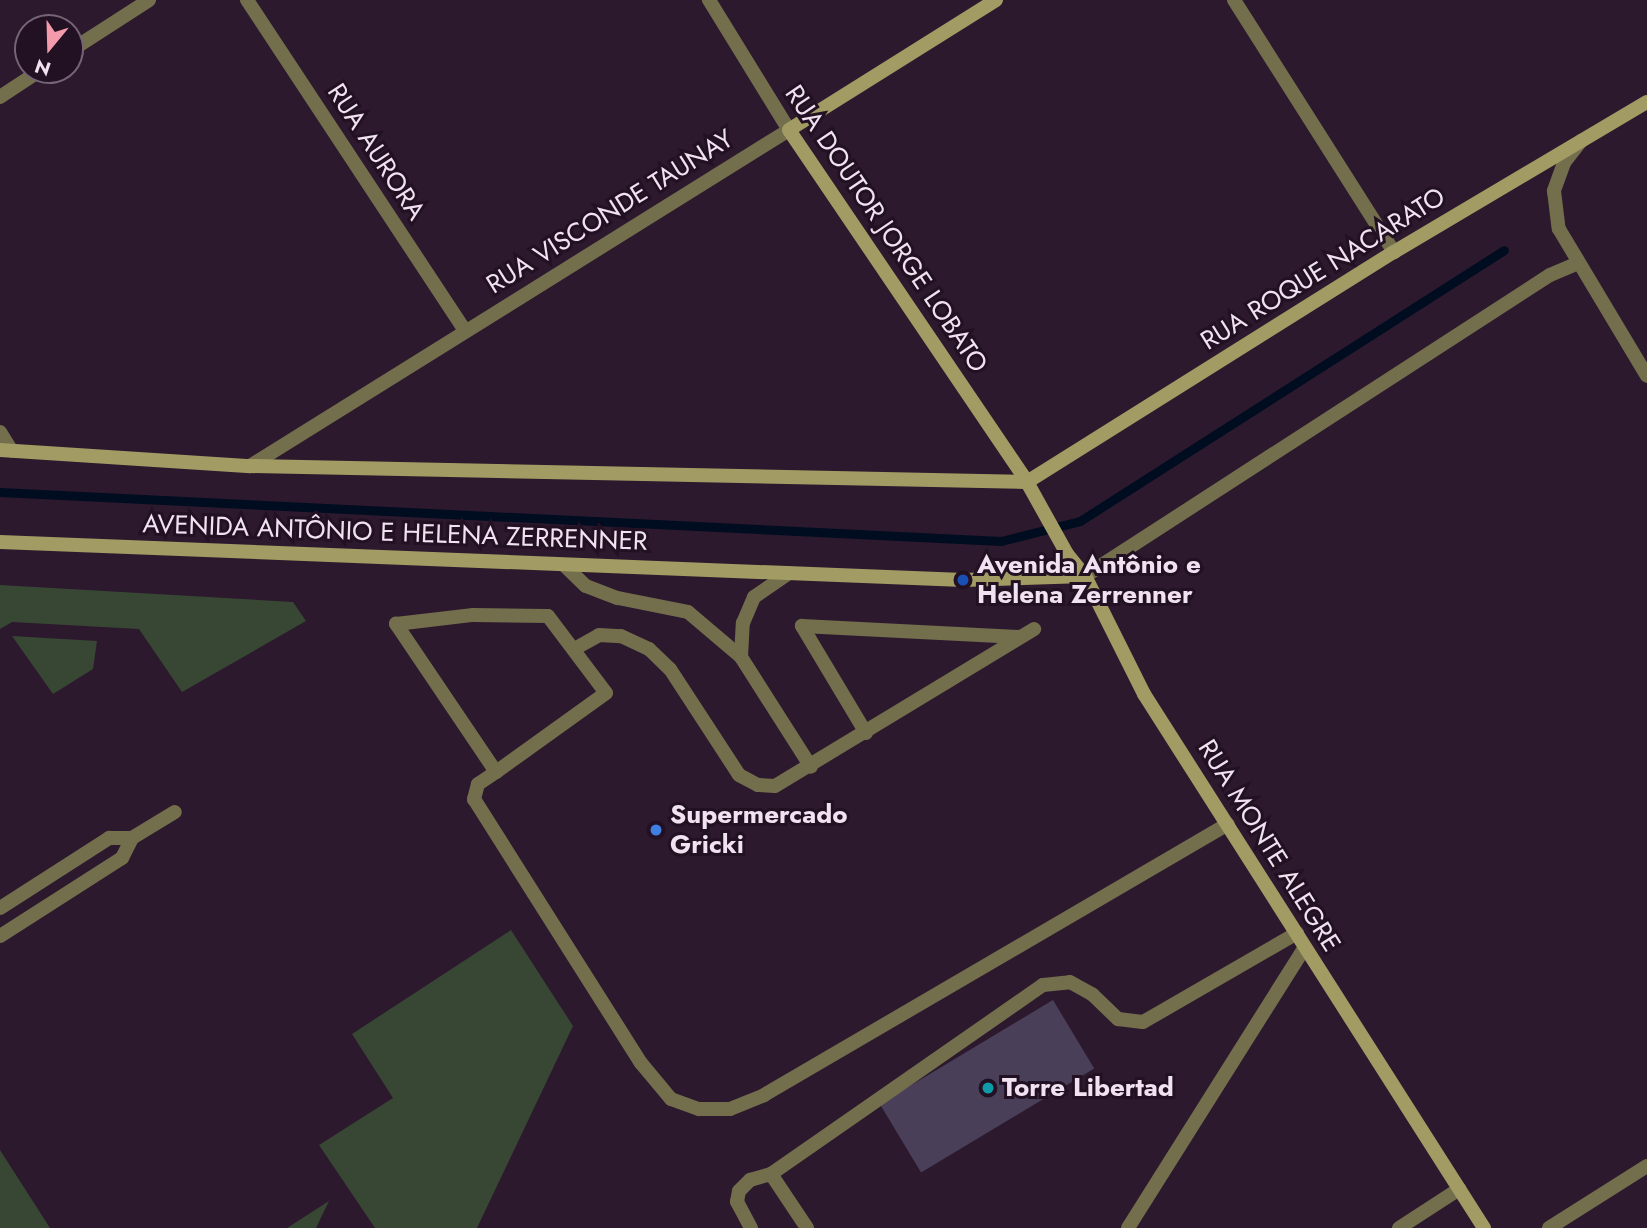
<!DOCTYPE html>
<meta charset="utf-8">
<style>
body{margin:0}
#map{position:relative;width:1647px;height:1228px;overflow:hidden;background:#2c192d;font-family:Jost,sans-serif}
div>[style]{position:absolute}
.green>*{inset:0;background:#374734}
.stream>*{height:9px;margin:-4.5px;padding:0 4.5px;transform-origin:4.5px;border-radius:4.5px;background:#000d20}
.building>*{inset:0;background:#4a3f59;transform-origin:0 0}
.lane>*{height:14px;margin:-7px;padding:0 7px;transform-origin:7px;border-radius:7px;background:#736e4c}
.street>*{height:14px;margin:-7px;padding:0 7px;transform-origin:7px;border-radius:7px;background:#736e4c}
.secondary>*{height:14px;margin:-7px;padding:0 7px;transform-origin:7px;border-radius:7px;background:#a29b63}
.dots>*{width:19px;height:19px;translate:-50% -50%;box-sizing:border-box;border:4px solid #221023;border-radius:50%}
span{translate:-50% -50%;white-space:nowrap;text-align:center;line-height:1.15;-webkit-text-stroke:6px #221023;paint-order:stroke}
.street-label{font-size:26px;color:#f0e2f0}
.poi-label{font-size:26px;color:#f0e2f0;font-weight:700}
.left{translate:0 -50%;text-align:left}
.north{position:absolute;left:14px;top:14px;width:70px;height:70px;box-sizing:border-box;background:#221023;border:2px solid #746475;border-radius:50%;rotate:199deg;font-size:19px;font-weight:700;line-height:28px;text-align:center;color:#f0e2f0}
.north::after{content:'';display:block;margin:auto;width:24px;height:32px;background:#f39aab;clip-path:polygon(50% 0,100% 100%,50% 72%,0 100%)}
</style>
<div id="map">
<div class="green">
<div style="clip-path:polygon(0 585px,293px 602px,306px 621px,182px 692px,139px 629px,12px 622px,0 629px)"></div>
<div style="clip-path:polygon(12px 636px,97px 641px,93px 669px,53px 694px)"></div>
<div style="clip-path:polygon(511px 930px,573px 1026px,477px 1228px,375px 1228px,319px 1145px,393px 1098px,352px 1034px)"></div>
<div style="clip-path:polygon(0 1150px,50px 1228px,0 1228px)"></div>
<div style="clip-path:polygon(329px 1201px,316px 1228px,287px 1228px)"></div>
</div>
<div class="stream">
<div style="left:0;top:492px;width:1002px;rotate:2.8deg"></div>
<div style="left:1001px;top:541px;width:81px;rotate:-14.2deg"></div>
<div style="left:1080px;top:521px;width:503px;rotate:-32.58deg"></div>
</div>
<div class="building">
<div style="left:1053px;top:1000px;width:80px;height:202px;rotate:59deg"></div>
</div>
<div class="lane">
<div style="left:564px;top:565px;width:30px;rotate:44deg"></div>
<div style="left:586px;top:586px;width:34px;rotate:21deg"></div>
<div style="left:618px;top:598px;width:71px;rotate:11.3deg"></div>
<div style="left:688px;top:612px;width:70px;rotate:40.3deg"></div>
<div style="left:741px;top:657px;width:130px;rotate:57.5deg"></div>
<div style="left:576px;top:648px;width:26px;rotate:-29deg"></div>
<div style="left:599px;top:635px;width:22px;rotate:3deg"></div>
<div style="left:621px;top:636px;width:31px;rotate:25deg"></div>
<div style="left:649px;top:649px;width:29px;rotate:44deg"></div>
<div style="left:670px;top:669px;width:126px;rotate:56.9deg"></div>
<div style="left:739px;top:775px;width:21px;rotate:28deg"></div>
<div style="left:758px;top:785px;width:17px;rotate:3deg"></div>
<div style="left:775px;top:786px;width:303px;rotate:-31.2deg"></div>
<div style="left:741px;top:657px;width:34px;rotate:-87deg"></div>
<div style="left:743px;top:623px;width:28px;rotate:-67deg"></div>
<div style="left:754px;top:597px;width:42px;rotate:-34.4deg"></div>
<div style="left:866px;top:733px;width:125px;rotate:-120.9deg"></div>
<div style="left:802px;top:626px;width:218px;rotate:2.9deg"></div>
<div style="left:496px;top:772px;width:179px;rotate:-124deg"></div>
<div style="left:396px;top:624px;width:78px;rotate:-6.7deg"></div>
<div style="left:473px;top:615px;width:75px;rotate:0.8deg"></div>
<div style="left:548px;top:616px;width:96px;rotate:53deg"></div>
<div style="left:606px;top:693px;width:135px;rotate:144.3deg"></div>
<div style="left:496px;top:772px;width:22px;rotate:146deg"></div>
<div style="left:478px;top:784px;width:16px;rotate:105deg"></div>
<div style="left:474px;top:799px;width:312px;rotate:57.7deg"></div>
<div style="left:641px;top:1063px;width:47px;rotate:50.2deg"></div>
<div style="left:671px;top:1099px;width:30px;rotate:20deg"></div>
<div style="left:699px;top:1109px;width:31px"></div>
<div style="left:730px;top:1109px;width:37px;rotate:-22deg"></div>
<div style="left:764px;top:1095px;width:537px;rotate:-30.29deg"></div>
<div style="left:0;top:908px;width:130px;rotate:-32.7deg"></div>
<div style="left:109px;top:838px;width:23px"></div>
<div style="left:132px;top:838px;width:50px;rotate:-31.2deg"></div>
<div style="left:0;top:936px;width:145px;rotate:-32.6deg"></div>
<div style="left:122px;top:858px;width:22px;rotate:-63deg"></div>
<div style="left:751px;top:1228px;width:30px;rotate:-118deg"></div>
<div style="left:737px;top:1202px;width:11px;rotate:-80deg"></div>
<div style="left:739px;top:1191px;width:16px;rotate:-45deg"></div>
<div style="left:750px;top:1180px;width:22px;rotate:-16deg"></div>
<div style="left:807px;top:1228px;width:65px;rotate:-123.7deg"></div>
<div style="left:771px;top:1174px;width:331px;rotate:-34.8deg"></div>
<div style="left:1043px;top:985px;width:27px;rotate:-6deg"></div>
<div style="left:1070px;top:982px;width:26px;rotate:29deg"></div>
<div style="left:1093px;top:995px;width:35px;rotate:44deg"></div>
<div style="left:1118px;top:1019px;width:25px;rotate:7deg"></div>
<div style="left:1143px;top:1022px;width:178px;rotate:-30deg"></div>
<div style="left:1128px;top:1228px;width:331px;rotate:-57.8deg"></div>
<div style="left:1399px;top:1228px;width:72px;rotate:-33deg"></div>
</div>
<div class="street">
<div style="left:247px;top:0;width:396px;rotate:56.6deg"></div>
<div style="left:1234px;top:0;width:299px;rotate:57.6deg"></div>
<div style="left:70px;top:51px;width:94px;rotate:-32.8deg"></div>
<div style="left:0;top:97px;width:49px;rotate:-33.4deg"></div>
<div style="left:1581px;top:141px;width:28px;rotate:128deg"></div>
<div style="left:1564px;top:163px;width:30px;rotate:110deg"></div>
<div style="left:1554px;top:191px;width:38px;rotate:83deg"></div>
<div style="left:1559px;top:229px;width:171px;rotate:59.1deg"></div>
<div style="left:0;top:432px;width:22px;rotate:58deg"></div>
<div style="left:250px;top:466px;width:635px;rotate:-31.94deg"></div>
<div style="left:789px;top:130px;width:153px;rotate:-121.6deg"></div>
<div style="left:1085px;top:576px;width:554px;rotate:-32.92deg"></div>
<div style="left:1550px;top:275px;width:30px;rotate:-23deg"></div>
<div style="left:1549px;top:1228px;width:116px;rotate:-32.3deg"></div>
</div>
<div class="secondary">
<div style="left:996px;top:0;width:244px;rotate:147.9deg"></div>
<div style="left:789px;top:130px;width:425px;rotate:55.9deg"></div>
<div style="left:1027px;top:482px;width:82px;rotate:60.9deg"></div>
<div style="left:1067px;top:554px;width:28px;rotate:51deg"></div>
<div style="left:1085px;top:576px;width:132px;rotate:63.4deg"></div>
<div style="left:1144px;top:694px;width:633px;rotate:57.51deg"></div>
<div style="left:0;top:450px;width:251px;rotate:3.7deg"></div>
<div style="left:250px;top:466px;width:777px;rotate:1.18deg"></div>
<div style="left:1027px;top:482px;width:433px;rotate:-32.1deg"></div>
<div style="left:1394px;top:252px;width:294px;rotate:-30.7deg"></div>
<div style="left:0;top:542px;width:964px;rotate:2.26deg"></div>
<div style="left:963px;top:580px;width:122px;rotate:-1.9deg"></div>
</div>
<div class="dots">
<div style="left:963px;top:580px;background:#1a4fb4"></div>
<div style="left:656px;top:830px;background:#3f7fe0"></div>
<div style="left:988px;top:1088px;background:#0f9aa8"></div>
</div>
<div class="street-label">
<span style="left:376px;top:152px;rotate:57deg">RUA AURORA</span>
<span style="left:610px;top:212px;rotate:-32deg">RUA VISCONDE TAUNAY</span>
<span style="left:886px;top:229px;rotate:56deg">RUA DOUTOR JORGE LOBATO</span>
<span style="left:1323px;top:269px;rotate:-32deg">RUA ROQUE NACARATO</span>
<span style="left:395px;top:533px;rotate:2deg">AVENIDA ANTÔNIO E HELENA ZERRENNER</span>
<span style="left:1269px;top:846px;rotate:58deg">RUA MONTE ALEGRE</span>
</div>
<div class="poi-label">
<span class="left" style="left:977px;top:580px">Avenida Antônio e<br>Helena Zerrenner</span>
<span class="left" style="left:670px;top:830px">Supermercado<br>Gricki</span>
<span class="left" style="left:1002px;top:1088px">Torre Libertad</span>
</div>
<div class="north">N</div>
</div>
